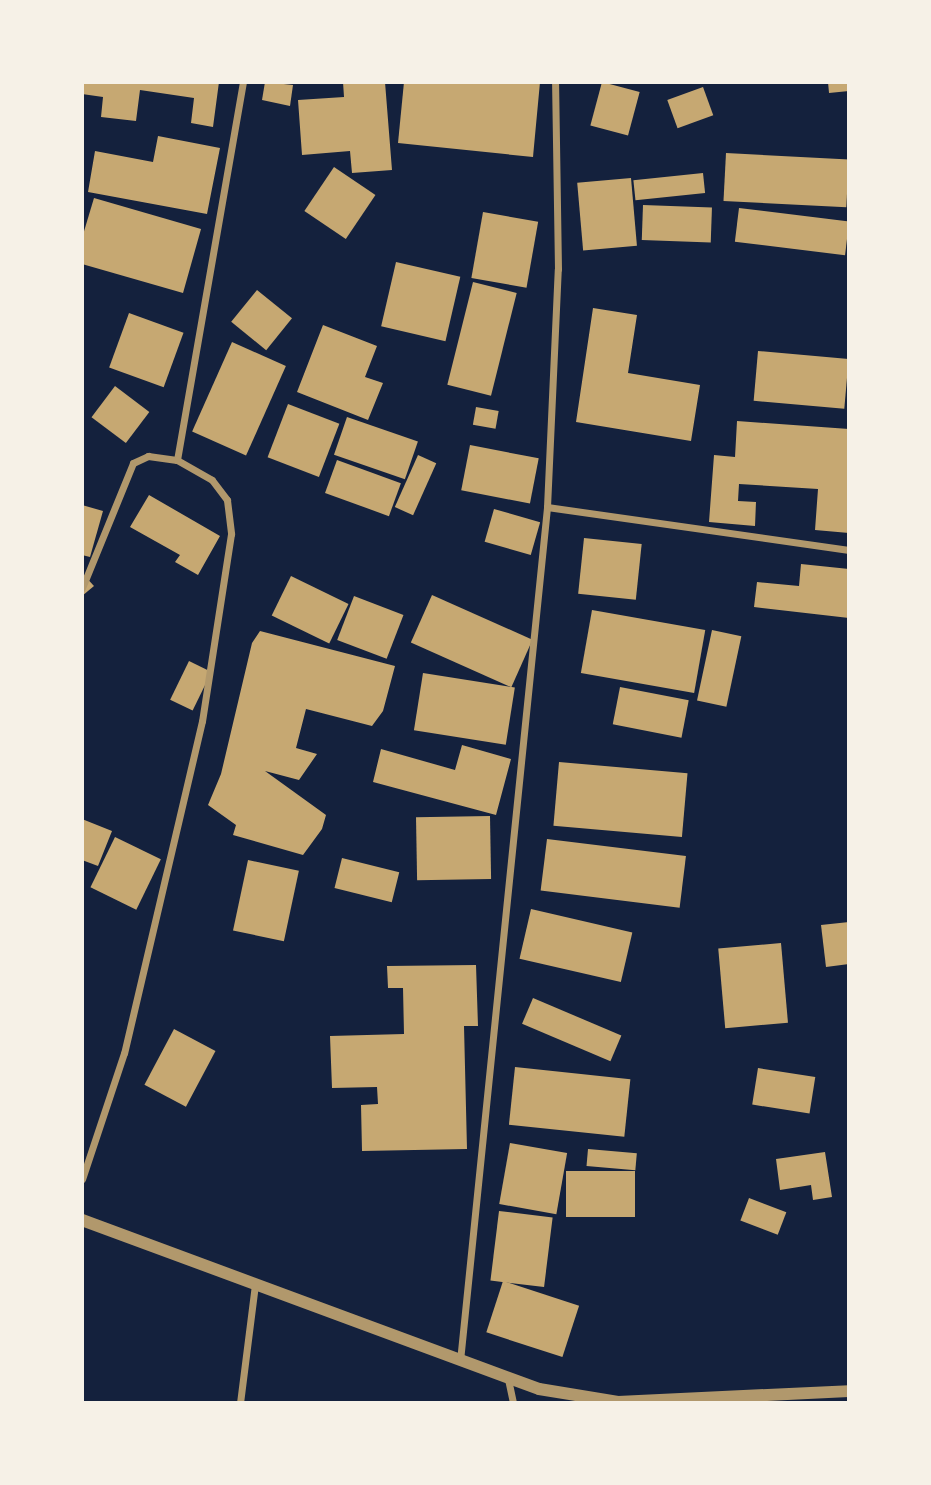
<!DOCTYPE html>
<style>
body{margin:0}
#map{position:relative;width:931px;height:1485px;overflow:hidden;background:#14213d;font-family:Quicksand,sans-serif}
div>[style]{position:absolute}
.building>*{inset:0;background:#c6a872;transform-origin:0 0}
.minor>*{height:7px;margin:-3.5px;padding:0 3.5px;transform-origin:3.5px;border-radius:3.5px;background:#b1986c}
.tertiary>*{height:12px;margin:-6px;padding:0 6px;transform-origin:6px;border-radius:6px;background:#b1986c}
span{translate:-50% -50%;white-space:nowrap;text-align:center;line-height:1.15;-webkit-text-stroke:6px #f6f1e7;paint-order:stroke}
.frame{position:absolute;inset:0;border:84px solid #f6f1e7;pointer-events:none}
</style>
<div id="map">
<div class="building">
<div style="clip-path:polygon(82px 82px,219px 82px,213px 127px,191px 123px,194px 98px,140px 90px,136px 121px,101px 117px,103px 97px,82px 94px)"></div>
<div style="clip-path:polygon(265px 82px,293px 85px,290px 106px,262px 100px)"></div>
<div style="clip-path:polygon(343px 82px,385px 82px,392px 170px,352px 173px,350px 151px,302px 155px,298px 100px,344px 97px)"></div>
<div style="clip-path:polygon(404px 82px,540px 82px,533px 157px,398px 143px)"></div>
<div style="left:602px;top:82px;width:39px;height:45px;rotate:15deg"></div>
<div style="clip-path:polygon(828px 82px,849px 82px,849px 91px,829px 93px)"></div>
<div style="left:703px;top:87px;width:30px;height:38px;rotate:70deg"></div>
<div style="clip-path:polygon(158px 136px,220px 148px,207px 214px,88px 192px,95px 151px,153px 162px)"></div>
<div style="left:726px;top:153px;width:123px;height:48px;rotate:3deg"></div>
<div style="left:334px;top:167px;width:50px;height:53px;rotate:34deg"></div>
<div style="left:703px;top:173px;width:20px;height:70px;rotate:84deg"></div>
<div style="left:631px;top:178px;width:68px;height:54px;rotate:85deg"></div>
<div style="clip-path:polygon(94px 198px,201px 229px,183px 293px,82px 264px,82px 238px)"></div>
<div style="left:643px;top:205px;width:69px;height:35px;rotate:2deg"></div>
<div style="left:739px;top:208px;width:111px;height:34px;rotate:7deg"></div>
<div style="left:483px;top:212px;width:56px;height:67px;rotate:10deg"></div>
<div style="left:396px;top:262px;width:66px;height:66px;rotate:13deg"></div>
<div style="left:473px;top:282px;width:45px;height:106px;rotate:14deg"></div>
<div style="left:257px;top:290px;width:45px;height:41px;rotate:39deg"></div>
<div style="clip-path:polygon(593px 308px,637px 315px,628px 373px,700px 385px,691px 441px,576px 422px)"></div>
<div style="left:129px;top:313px;width:58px;height:58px;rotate:20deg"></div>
<div style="clip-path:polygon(323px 325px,377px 346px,365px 377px,383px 383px,368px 420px,297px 392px)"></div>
<div style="left:232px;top:342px;width:59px;height:98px;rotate:24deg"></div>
<div style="left:758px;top:351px;width:91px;height:50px;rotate:5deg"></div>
<div style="left:115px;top:386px;width:43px;height:39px;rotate:37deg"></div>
<div style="left:288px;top:404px;width:55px;height:57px;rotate:21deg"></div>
<div style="left:476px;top:407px;width:23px;height:18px;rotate:10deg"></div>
<div style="left:347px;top:417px;width:75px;height:40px;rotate:19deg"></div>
<div style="clip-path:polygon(737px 421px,849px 429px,849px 533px,815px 530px,818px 489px,739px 484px,738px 501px,756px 502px,755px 526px,709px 522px,714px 455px,735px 457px)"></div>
<div style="left:470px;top:445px;width:70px;height:46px;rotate:11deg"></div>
<div style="left:418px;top:455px;width:20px;height:57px;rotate:24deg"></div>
<div style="left:337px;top:460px;width:68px;height:35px;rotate:20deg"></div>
<div style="clip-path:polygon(149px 495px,220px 536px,198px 575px,175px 562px,180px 555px,130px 527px)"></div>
<div style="clip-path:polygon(82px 505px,103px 511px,90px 557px,82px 555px)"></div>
<div style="left:494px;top:509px;width:48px;height:34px;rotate:16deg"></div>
<div style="left:584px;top:538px;width:58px;height:56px;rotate:6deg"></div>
<div style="clip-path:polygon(801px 564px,849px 569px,849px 618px,754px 607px,757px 582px,799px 586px)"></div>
<div style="clip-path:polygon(82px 573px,94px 586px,82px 596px)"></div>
<div style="left:291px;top:576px;width:64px;height:44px;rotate:26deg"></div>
<div style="left:432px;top:595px;width:110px;height:52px;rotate:24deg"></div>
<div style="left:354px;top:596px;width:53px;height:47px;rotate:21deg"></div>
<div style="left:592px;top:610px;width:115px;height:64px;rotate:10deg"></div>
<div style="left:712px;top:630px;width:30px;height:72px;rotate:12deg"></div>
<div style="clip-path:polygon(260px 631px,395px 666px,383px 711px,372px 726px,306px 709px,296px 748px,317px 754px,299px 780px,265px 771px,326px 815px,322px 829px,303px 855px,233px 835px,236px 825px,208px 805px,221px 774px,252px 643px)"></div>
<div style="left:189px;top:661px;width:25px;height:43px;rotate:26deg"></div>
<div style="left:423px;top:673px;width:93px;height:58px;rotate:9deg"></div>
<div style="left:620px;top:687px;width:70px;height:38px;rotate:11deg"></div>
<div style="clip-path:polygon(462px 745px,511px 759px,496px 815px,373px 782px,381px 749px,455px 770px)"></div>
<div style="left:559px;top:762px;width:129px;height:64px;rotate:5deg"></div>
<div style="left:490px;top:816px;width:63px;height:74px;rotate:89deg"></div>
<div style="clip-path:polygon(82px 819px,112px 831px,98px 866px,82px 860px)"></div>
<div style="left:115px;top:837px;width:51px;height:56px;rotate:26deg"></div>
<div style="left:547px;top:839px;width:140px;height:52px;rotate:7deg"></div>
<div style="left:342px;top:858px;width:59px;height:31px;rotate:14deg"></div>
<div style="left:248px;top:860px;width:52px;height:72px;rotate:12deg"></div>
<div style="left:531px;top:909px;width:104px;height:51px;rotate:13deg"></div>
<div style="clip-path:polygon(849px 922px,849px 964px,826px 967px,821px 925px)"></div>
<div style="left:781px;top:943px;width:80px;height:63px;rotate:85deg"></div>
<div style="clip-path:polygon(476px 965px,478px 1026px,464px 1026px,467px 1149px,362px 1151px,361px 1105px,378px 1104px,377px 1087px,332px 1088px,330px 1036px,404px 1034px,403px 988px,388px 988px,387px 966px)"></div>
<div style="left:533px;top:998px;width:96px;height:28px;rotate:23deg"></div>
<div style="left:174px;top:1029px;width:47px;height:63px;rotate:28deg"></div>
<div style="left:515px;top:1067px;width:116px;height:58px;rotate:6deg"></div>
<div style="left:758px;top:1068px;width:58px;height:37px;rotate:9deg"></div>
<div style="left:510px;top:1143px;width:58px;height:62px;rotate:10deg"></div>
<div style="left:588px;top:1149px;width:49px;height:17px;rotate:5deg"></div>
<div style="clip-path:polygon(825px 1152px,832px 1197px,813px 1200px,811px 1185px,780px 1190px,776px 1159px)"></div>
<div style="left:566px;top:1171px;width:69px;height:46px"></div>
<div style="left:749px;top:1198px;width:40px;height:24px;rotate:21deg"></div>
<div style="left:499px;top:1211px;width:54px;height:70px;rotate:7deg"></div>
<div style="left:503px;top:1281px;width:80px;height:54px;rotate:18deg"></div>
</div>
<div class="minor">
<div style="left:177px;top:460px;width:384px;rotate:-80.1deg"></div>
<div style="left:547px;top:507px;width:305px;rotate:8.1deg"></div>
<div style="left:82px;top:588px;width:135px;rotate:-67.8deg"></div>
<div style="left:133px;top:463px;width:17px;rotate:-25deg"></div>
<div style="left:148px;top:456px;width:29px;rotate:8deg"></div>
<div style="left:177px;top:460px;width:40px;rotate:29.7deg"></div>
<div style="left:212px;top:480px;width:25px;rotate:53deg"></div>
<div style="left:227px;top:500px;width:34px;rotate:83deg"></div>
<div style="left:231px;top:534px;width:189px;rotate:98.8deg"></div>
<div style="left:202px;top:721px;width:341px;rotate:103.2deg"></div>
<div style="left:124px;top:1053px;width:133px;rotate:108.4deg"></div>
<div style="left:460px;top:1361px;width:858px;rotate:-84.18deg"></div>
<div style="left:547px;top:507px;width:238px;rotate:-87.4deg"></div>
<div style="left:558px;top:269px;width:187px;rotate:-90.9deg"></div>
<div style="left:508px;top:1379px;width:25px;rotate:78deg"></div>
<div style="left:240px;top:1403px;width:119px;rotate:-82.8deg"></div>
</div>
<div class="tertiary">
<div style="left:82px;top:1220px;width:487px;rotate:20.3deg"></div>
<div style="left:539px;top:1389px;width:80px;rotate:9.3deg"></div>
<div style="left:618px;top:1402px;width:231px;rotate:-2.7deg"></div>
</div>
<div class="frame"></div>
</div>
